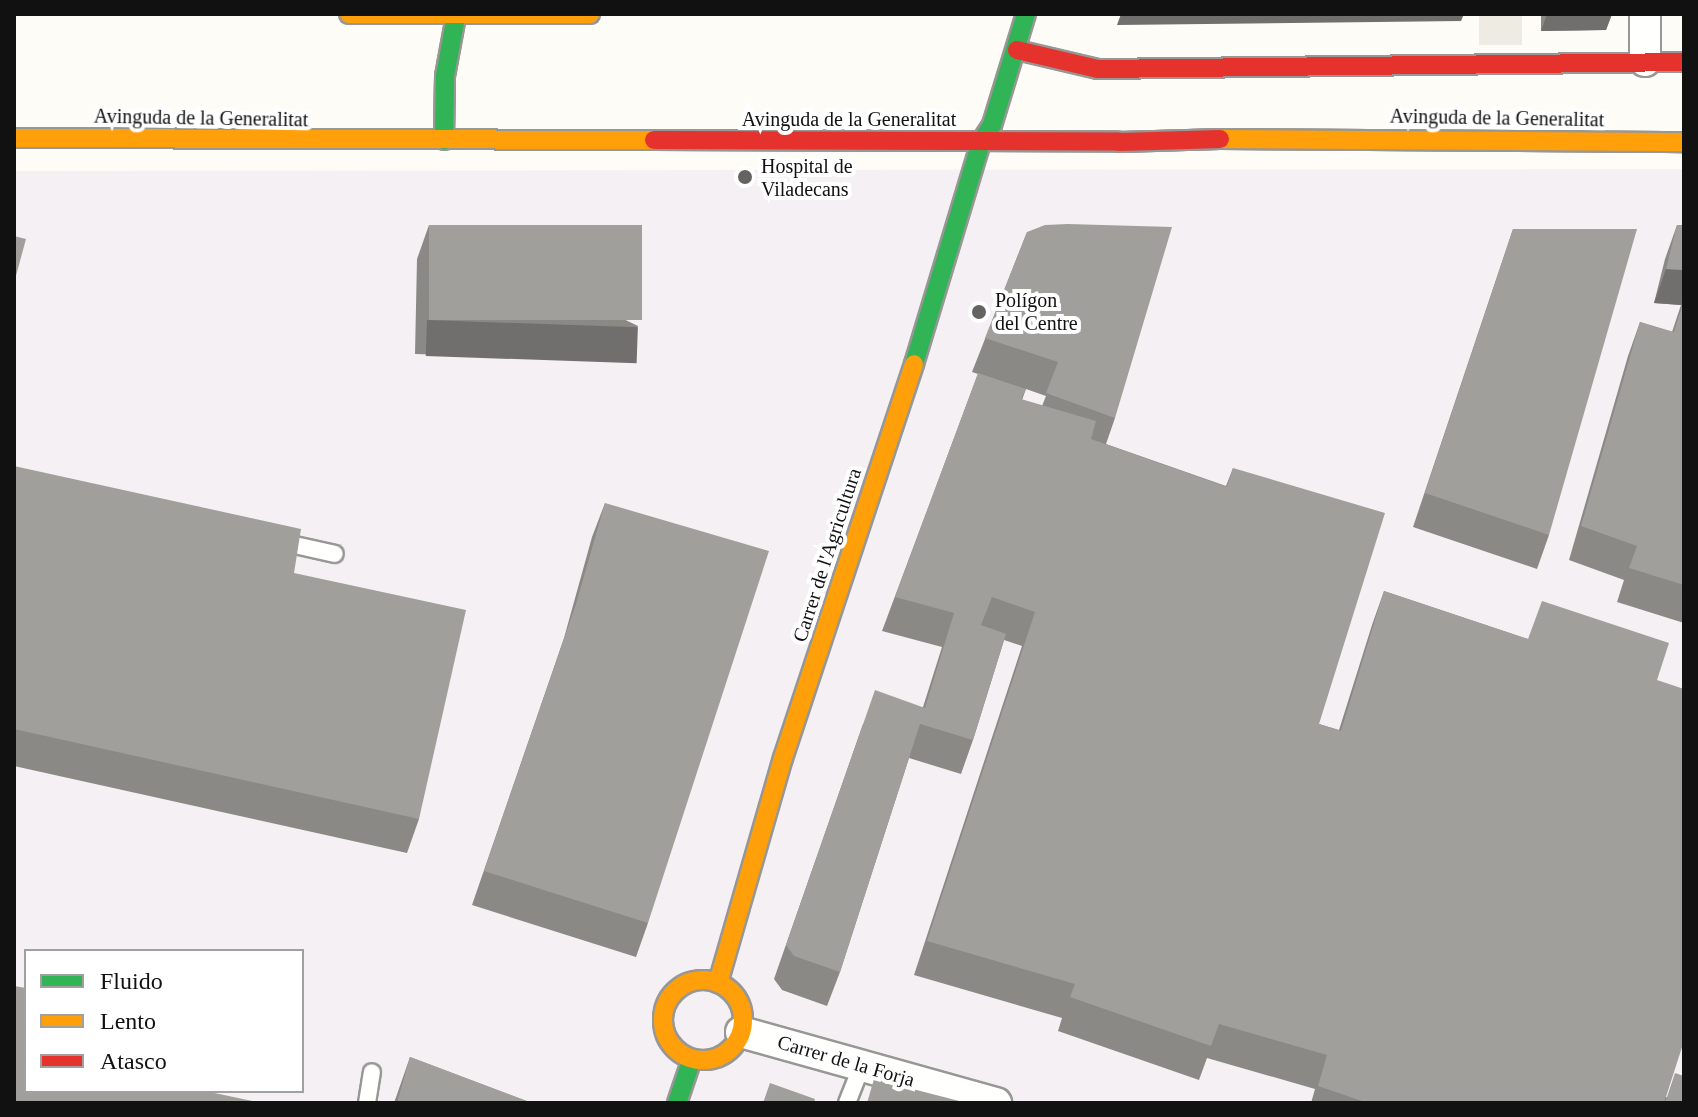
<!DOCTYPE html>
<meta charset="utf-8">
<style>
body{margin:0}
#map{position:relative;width:1698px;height:1117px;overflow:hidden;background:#fdfcf7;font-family:"Times New Roman",serif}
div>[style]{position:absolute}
.industrial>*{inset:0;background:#f5f0f3}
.plaza>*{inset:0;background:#edebe2;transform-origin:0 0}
.roads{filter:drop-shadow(2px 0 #979795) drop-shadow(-2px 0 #979795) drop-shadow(0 2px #979795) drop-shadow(0 -2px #979795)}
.lane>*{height:16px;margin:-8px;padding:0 8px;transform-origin:8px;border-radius:8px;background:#fffffe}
.street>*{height:30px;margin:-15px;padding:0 15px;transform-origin:15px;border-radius:15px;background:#fffffe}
.fast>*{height:18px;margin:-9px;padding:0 9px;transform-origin:9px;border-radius:9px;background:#30b455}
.slow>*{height:18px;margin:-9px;padding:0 9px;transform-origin:9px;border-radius:9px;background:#ff9f0a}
.slow>.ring{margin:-9px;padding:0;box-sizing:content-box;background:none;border:18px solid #ff9f0a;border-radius:50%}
.jam>*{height:18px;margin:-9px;padding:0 9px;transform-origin:9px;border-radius:9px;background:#e5322d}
.wall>*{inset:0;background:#8a8986}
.shaded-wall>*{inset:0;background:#716f6d;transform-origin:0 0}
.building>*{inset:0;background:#a19f9c;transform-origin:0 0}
.dots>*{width:22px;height:22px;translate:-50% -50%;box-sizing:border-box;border:4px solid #fff;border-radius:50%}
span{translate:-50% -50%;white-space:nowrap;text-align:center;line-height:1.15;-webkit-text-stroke:8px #fff;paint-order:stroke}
.street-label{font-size:20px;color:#111}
.poi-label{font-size:20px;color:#111}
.left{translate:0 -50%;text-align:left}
.frame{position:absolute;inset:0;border:16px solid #111;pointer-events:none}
.legend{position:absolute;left:24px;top:949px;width:280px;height:144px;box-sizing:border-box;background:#fff;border:2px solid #a0a0a0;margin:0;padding:10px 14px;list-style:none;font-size:24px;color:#111}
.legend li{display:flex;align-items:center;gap:16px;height:40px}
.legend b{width:40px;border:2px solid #a0a0a0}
</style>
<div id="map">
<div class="industrial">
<div style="clip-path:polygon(evenodd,1684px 169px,1684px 1103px,14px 1103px,14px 171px,1684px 169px,26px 951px,302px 951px,302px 1091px,26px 1091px,26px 951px)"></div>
</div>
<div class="plaza">
<div style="left:1479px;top:14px;width:43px;height:31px"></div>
</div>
<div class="roads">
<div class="lane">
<div style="left:277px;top:541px;width:59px;rotate:12.6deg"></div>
<div style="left:367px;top:1103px;width:31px;rotate:-81deg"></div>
<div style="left:847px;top:1103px;width:41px;rotate:-68.5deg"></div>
</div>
<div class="street">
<div style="left:1645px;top:61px;width:47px;rotate:-90deg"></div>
<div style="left:741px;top:1032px;width:265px;rotate:15.6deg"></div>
</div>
<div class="fast">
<div style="left:444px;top:140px;width:64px;rotate:-89.1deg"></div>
<div style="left:445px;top:76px;width:61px;rotate:-79.6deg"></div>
<div style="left:914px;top:364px;width:232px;rotate:-73.2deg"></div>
<div style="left:981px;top:142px;width:20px;rotate:-57deg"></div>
<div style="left:992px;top:125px;width:116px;rotate:-73deg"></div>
<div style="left:677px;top:1103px;width:46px;rotate:-71.2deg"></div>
</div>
<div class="slow">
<div style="left:349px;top:14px;width:241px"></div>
<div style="left:14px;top:138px;width:640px;rotate:0.18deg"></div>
<div style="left:1220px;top:139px;width:464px;rotate:0.4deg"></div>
<div class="ring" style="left:663px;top:980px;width:62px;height:62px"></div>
<div style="left:718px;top:983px;width:234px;rotate:-73.9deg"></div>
<div style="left:783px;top:758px;width:415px;rotate:-71.6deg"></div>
</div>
<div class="jam">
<div style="left:1017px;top:50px;width:83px;rotate:13.2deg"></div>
<div style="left:1098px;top:69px;width:586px;rotate:-0.68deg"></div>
<div style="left:654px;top:140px;width:465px;rotate:0.2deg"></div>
<div style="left:1119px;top:142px;width:101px;rotate:-1.7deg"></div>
</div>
</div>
<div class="wall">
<div style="clip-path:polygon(1541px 14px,1612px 14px,1606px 30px,1541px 31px)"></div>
<div style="clip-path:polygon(429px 225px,638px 326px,626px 360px,415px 354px,417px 259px)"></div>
<div style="clip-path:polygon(1677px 225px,1684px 225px,1684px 623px,1617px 602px,1624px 580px,1569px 560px,1628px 356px,1640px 322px,1672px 332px,1681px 305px,1654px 303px,1665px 259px)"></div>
<div style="clip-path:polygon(1513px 229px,1549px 535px,1537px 569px,1413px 527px)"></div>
<div style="clip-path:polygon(evenodd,1027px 232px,1115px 418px,1106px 444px,1226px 486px,1233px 468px,1319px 724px,1339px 730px,1372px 625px,1384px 591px,1528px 639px,1657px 680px,1666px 1097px,1684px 1103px,1311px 1103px,1315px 1089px,1207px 1058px,1199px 1080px,1058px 1031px,1062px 1018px,914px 975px,1022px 646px,1004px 640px,973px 740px,961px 774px,909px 758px,840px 972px,827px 1006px,782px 990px,774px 979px,863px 724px,923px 707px,942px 647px,882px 631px,978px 374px,972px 372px,1027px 232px,1026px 389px,1046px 396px,1042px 406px,1022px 400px,1026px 389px)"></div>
<div style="clip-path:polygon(14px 466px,294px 573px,419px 819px,407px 853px,14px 766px)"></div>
<div style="clip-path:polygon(605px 503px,648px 923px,636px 957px,472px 905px,564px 638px,592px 537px)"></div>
<div style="clip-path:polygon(410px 1057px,532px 1103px,394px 1103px)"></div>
</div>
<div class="shaded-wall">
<div style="clip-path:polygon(1121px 14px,1464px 14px,1461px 21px,1117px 25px)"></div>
<div style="clip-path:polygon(1547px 14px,1612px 14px,1606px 30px,1541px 31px)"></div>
<div style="clip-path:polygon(1666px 269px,1684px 270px,1684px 297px,1681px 305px,1654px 303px)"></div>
<div style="left:427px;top:320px;width:211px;height:36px;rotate:2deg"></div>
</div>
<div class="building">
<div style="clip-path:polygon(1068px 224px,1172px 227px,1115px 418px,1046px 393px,1058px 362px,985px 338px,1027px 232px,1045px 225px)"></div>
<div style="left:429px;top:225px;width:213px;height:95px"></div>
<div style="clip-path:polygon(1677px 225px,1684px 225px,1684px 270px,1666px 269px)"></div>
<div style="clip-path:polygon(1513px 229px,1637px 229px,1549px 535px,1425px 493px)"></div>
<div style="clip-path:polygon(14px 236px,26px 239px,14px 283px)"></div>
<div style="clip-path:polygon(1684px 300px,1684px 585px,1629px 568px,1637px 546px,1581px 526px,1640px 322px,1674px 332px)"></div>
<div style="clip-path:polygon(978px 373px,1026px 389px,1021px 399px,1096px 421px,1091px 439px,1227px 487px,1233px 468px,1385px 513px,1319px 724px,1341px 731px,1384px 591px,1528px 639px,1542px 601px,1669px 643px,1657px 680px,1684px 689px,1684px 1041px,1664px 1103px,1368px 1103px,1318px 1086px,1327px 1055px,1219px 1024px,1211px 1046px,1070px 997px,1075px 984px,927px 941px,1035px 612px,992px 597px,981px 625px,1006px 634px,973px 740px,920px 724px,840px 972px,794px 956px,786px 945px,875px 690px,925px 708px,954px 613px,895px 597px)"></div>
<div style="clip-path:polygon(14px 466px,301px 529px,294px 573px,466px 610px,419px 819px,14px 729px)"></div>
<div style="clip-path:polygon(605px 503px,769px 551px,648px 923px,484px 871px,576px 604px)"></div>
<div style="clip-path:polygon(14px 986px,26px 988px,26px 1091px,205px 1091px,262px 1103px,14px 1103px)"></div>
<div style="clip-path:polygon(410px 1057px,532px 1103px,397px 1103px)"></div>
<div style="clip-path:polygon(1675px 1073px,1684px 1076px,1684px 1103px,1665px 1103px)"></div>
<div style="clip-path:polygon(874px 1079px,967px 1103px,867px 1103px)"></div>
<div style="clip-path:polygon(770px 1083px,815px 1099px,814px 1103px,763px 1103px)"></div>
</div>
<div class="dots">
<div style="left:745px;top:177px;background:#646362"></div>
<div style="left:979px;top:312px;background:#646362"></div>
</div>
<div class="street-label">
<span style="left:201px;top:118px;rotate:1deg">Avinguda de la Generalitat</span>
<span style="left:1497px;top:118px;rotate:1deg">Avinguda de la Generalitat</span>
<span style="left:849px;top:119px">Avinguda de la Generalitat</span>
<span style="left:827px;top:555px;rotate:-72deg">Carrer de l'Agricultura</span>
<span style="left:846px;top:1061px;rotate:16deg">Carrer de la Forja</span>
</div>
<div class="poi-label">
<span class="left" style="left:761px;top:178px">Hospital de<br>Viladecans</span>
<span class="left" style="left:995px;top:312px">Polígon<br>del Centre</span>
</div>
<div class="frame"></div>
<ul class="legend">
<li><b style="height:10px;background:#30b455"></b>Fluido</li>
<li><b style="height:10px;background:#ff9f0a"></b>Lento</li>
<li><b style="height:10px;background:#e5322d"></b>Atasco</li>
</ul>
</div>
